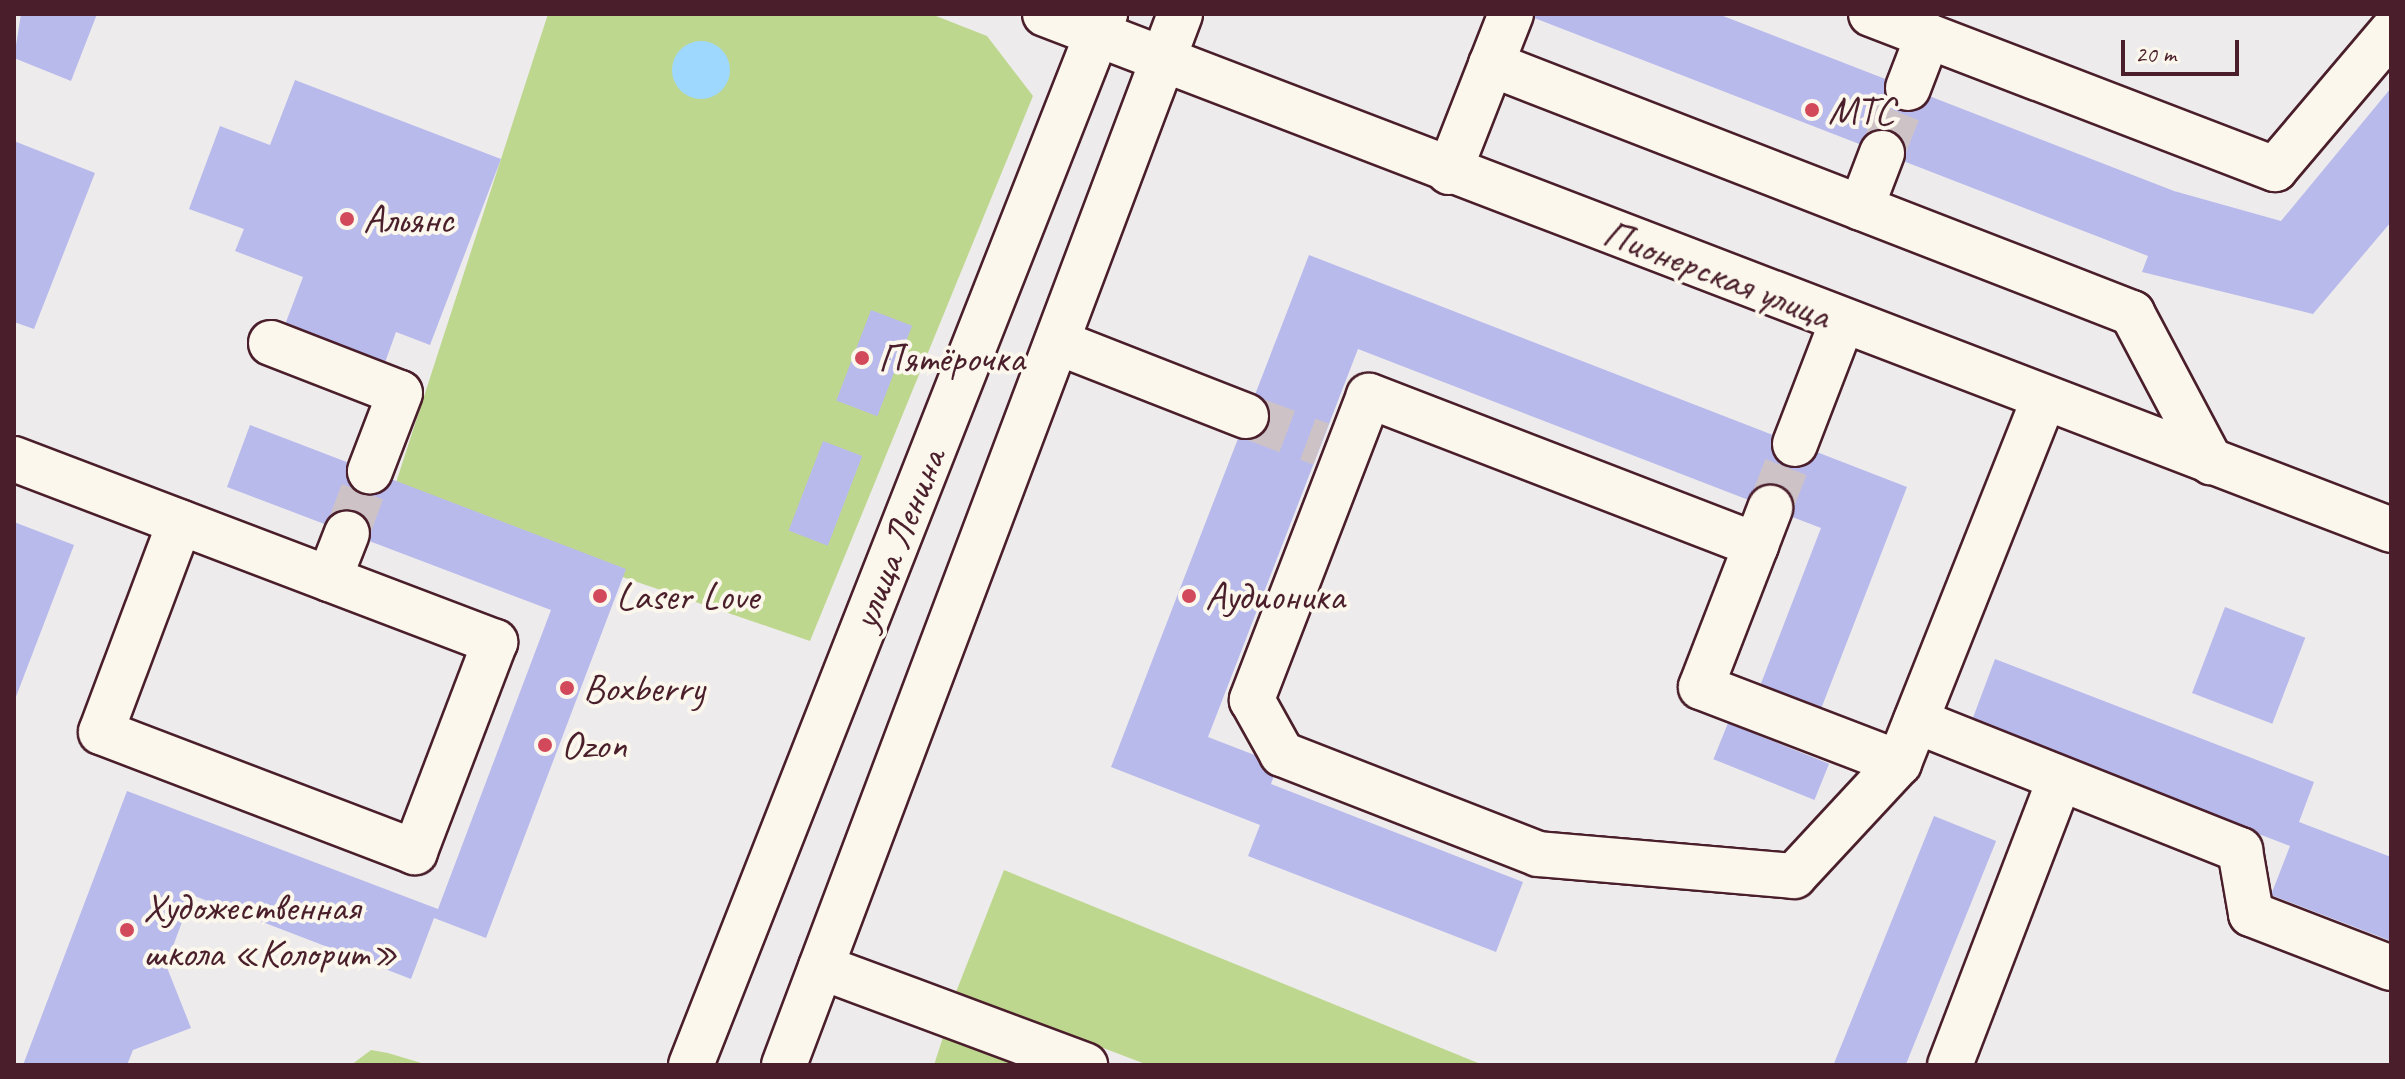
<!DOCTYPE html>
<meta charset="utf-8">
<style>
body{margin:0}
#map{position:relative;width:2405px;height:1079px;overflow:hidden;background:#eeebec;font-family:Caveat,sans-serif}
div>[style]{position:absolute}
.green>*{inset:0;background:#bed78e}
.water>*{inset:0;background:#9fd8ff}
.round{border-radius:50%}
.building>*{inset:0;background:#b9baec;transform-origin:0 0}
.minor-tunnel>*{height:44px;margin-top:-22px;transform-origin:0;background:repeating-linear-gradient(90deg,#cdc2c5 0 44px,transparent 0 66px)}
.roads{filter:drop-shadow(2px 0 #4a1f2b) drop-shadow(-2px 0 #4a1f2b) drop-shadow(0 2px #4a1f2b) drop-shadow(0 -2px #4a1f2b)}
.minor>*{height:44px;margin:-22px;padding:0 22px;transform-origin:22px;border-radius:22px;background:#fbf7ec}
.major>*{height:44px;margin:-22px;padding:0 22px;transform-origin:22px;border-radius:22px;background:#fbf7ec}
.dots>*{width:22px;height:22px;translate:-50% -50%;box-sizing:border-box;border:4px solid #fbf7ec;border-radius:50%}
span{translate:-50% -50%;white-space:nowrap;text-align:center;line-height:1.15;-webkit-text-stroke:8px #fbf7ec;paint-order:stroke}
.poi-label{font-size:40px;color:#4a1f2b}
.left{translate:0 -50%;text-align:left}
.street-label{font-size:40px;color:#4a1f2b}
.frame{position:absolute;inset:0;border:16px solid #4a1f2b;pointer-events:none}
.scale{position:absolute;left:2121px;top:40px;width:118px;height:36px;box-sizing:border-box;border:4px solid #4a1f2b;border-top:0;padding-left:10px;font-size:24px;line-height:28px;white-space:nowrap;color:#4a1f2b;-webkit-text-stroke:6px #fbf7ec;paint-order:stroke}
</style>
<div id="map">
<div class="green">
<div style="clip-path:polygon(548px 14px,931px 14px,987px 36px,1033px 96px,810px 641px,391px 498px)"></div>
<div style="clip-path:polygon(1004px 870px,1483px 1065px,1148px 1065px,956px 992px)"></div>
<div style="clip-path:polygon(945px 1031px,1032px 1065px,934px 1065px)"></div>
<div style="clip-path:polygon(371px 1050px,388px 1053px,428px 1065px,351px 1065px)"></div>
</div>
<div class="water">
<div class="round" style="left:672px;top:41px;width:58px;height:58px"></div>
</div>
<div class="building">
<div style="clip-path:polygon(21px 14px,97px 14px,71px 81px,14px 58px)"></div>
<div style="clip-path:polygon(1524px 14px,1718px 14px,2174px 191px,2281px 221px,2391px 88px,2391px 222px,2313px 314px,2142px 272px,2148px 256px)"></div>
<div style="clip-path:polygon(295px 80px,501px 159px,430px 345px,396px 332px,383px 368px,283px 330px,303px 277px,235px 251px,244px 229px,189px 209px,220px 126px,270px 145px)"></div>
<div style="clip-path:polygon(14px 141px,95px 173px,34px 329px,14px 322px)"></div>
<div style="clip-path:polygon(1309px 255px,1907px 487px,1821px 709px,1760px 686px,1821px 528px,1358px 349px,1208px 737px,1278px 764px,1271px 784px,1523px 882px,1496px 952px,1248px 856px,1260px 825px,1111px 767px)"></div>
<div style="left:871px;top:310px;width:44px;height:97px;rotate:21deg"></div>
<div style="clip-path:polygon(250px 425px,626px 569px,486px 938px,434px 918px,411px 979px,192px 895px,166px 965px,191px 1028px,133px 1050px,127px 1065px,23px 1065px,127px 791px,438px 909px,551px 610px,227px 487px)"></div>
<div style="left:823px;top:441px;width:42px;height:96px;rotate:21deg"></div>
<div style="clip-path:polygon(14px 522px,74px 545px,14px 702px)"></div>
<div style="left:2225px;top:607px;width:86px;height:92px;rotate:21deg"></div>
<div style="clip-path:polygon(1995px 659px,2314px 782px,2299px 822px,2391px 857px,2391px 941px,2271px 895px,2290px 846px,1971px 723px)"></div>
<div style="left:1728px;top:723px;width:109px;height:39px;rotate:22deg"></div>
<div style="left:1934px;top:816px;width:67px;height:267px;rotate:22deg"></div>
</div>
<div class="minor-tunnel">
<div style="left:1882px;top:153px;width:70px;rotate:-68.2deg"></div>
<div style="left:1246px;top:416px;width:80px;rotate:20.5deg"></div>
<div style="left:1770px;top:508px;width:69px;rotate:-68.7deg"></div>
<div style="left:347px;top:533px;width:66px;rotate:-69.6deg"></div>
</div>
<div class="roads">
<div class="minor">
<div style="left:1045px;top:14px;width:1442px;rotate:20.97deg"></div>
<div style="left:1871px;top:14px;width:433px;rotate:21deg"></div>
<div style="left:2275px;top:169px;width:180px;rotate:-49.7deg"></div>
<div style="left:1491px;top:64px;width:688px;rotate:21.23deg"></div>
<div style="left:2132px;top:313px;width:169px;rotate:62.1deg"></div>
<div style="left:1908px;top:88px;width:56px;rotate:-69deg"></div>
<div style="left:1449px;top:172px;width:170px;rotate:-68.6deg"></div>
<div style="left:1861px;top:208px;width:59px;rotate:-69.1deg"></div>
<div style="left:1057px;top:342px;width:203px;rotate:21.4deg"></div>
<div style="left:271px;top:343px;width:138px;rotate:21.2deg"></div>
<div style="left:400px;top:393px;width:84px;rotate:111deg"></div>
<div style="left:1795px;top:444px;width:131px;rotate:-68.9deg"></div>
<div style="left:14px;top:459px;width:515px;rotate:20.83deg"></div>
<div style="left:495px;top:642px;width:225px;rotate:110.9deg"></div>
<div style="left:415px;top:852px;width:336px;rotate:-159.1deg"></div>
<div style="left:101px;top:732px;width:224px;rotate:-69.4deg"></div>
<div style="left:1756px;top:545px;width:40px;rotate:-69deg"></div>
<div style="left:329px;top:579px;width:49px;rotate:-68.6deg"></div>
<div style="left:1916px;top:721px;width:349px;rotate:21.7deg"></div>
<div style="left:2240px;top:850px;width:65px;rotate:80.2deg"></div>
<div style="left:2251px;top:914px;width:150px;rotate:21.1deg"></div>
<div style="left:1899px;top:763px;width:212px;rotate:-159deg"></div>
<div style="left:1701px;top:687px;width:152px;rotate:-68.8deg"></div>
<div style="left:1756px;top:545px;width:415px;rotate:-158.9deg"></div>
<div style="left:1369px;top:396px;width:326px;rotate:111.1deg"></div>
<div style="left:1252px;top:700px;width:62px;rotate:60.9deg"></div>
<div style="left:1282px;top:754px;width:275px;rotate:21.3deg"></div>
<div style="left:1538px;top:854px;width:257px;rotate:4.9deg"></div>
<div style="left:1794px;top:876px;width:154px;rotate:-47.1deg"></div>
<div style="left:1899px;top:763px;width:392px;rotate:-68.3deg"></div>
<div style="left:821px;top:967px;width:282px;rotate:20.4deg"></div>
<div style="left:1950px;top:1065px;width:306px;rotate:-69deg"></div>
</div>
<div class="major">
<div style="left:691px;top:1065px;width:1130px;rotate:-68.5deg"></div>
<div style="left:784px;top:1065px;width:1123px;rotate:-69.35deg"></div>
</div>
</div>
<div class="dots">
<div style="left:1812px;top:110px;background:#d1495b"></div>
<div style="left:347px;top:219px;background:#d1495b"></div>
<div style="left:862px;top:358px;background:#d1495b"></div>
<div style="left:600px;top:596px;background:#d1495b"></div>
<div style="left:1189px;top:596px;background:#d1495b"></div>
<div style="left:567px;top:688px;background:#d1495b"></div>
<div style="left:545px;top:745px;background:#d1495b"></div>
<div style="left:127px;top:930px;background:#d1495b"></div>
</div>
<div class="poi-label">
<span class="left" style="left:1828px;top:110px">МТС</span>
<span class="left" style="left:363px;top:219px">Альянс</span>
<span class="left" style="left:878px;top:358px">Пятёрочка</span>
<span class="left" style="left:616px;top:596px">Laser Love</span>
<span class="left" style="left:1205px;top:596px">Аудионика</span>
<span class="left" style="left:583px;top:688px">Boxberry</span>
<span class="left" style="left:561px;top:745px">Ozon</span>
<span class="left" style="left:143px;top:930px">Художественная<br>школа «Колорит»</span>
</div>
<div class="street-label">
<span style="left:1717px;top:274px;rotate:21deg">Пионерская улица</span>
<span style="left:898px;top:539px;rotate:-68deg">улица Ленина</span>
</div>
<div class="frame"></div>
<div class="scale">20 m</div>
</div>
